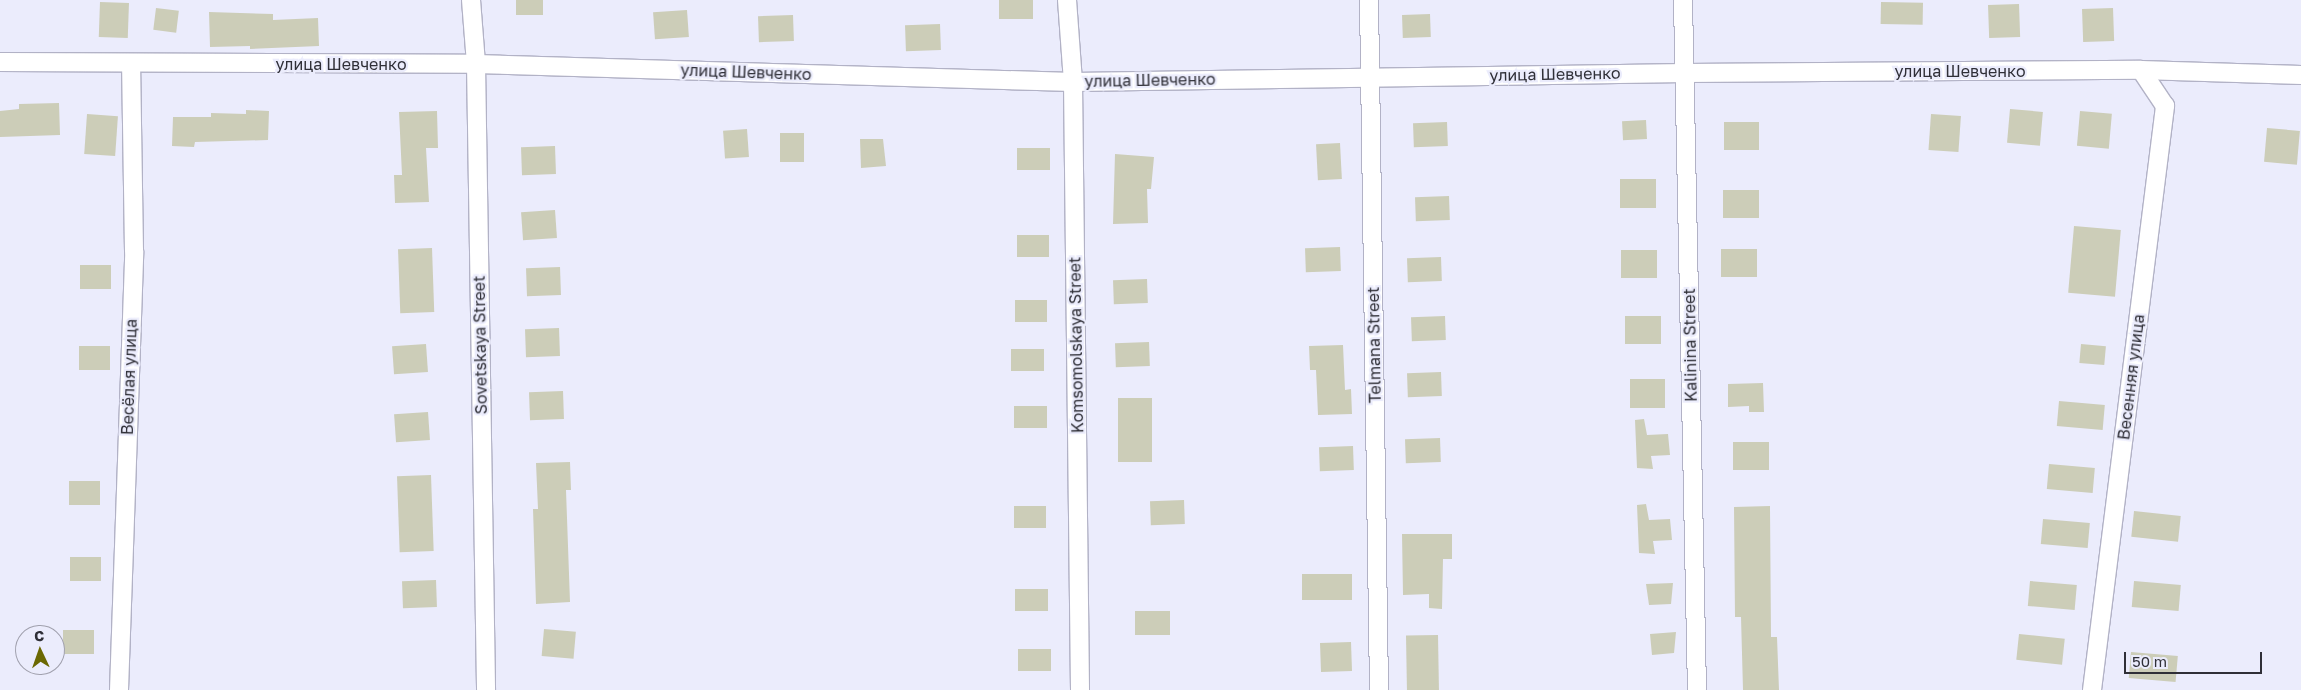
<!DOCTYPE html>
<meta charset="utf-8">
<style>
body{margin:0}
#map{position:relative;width:2301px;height:690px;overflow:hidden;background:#ebecfc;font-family:"Golos Text",sans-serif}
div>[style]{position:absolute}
.building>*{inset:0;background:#cccdb8;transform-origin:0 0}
.roads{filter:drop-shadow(1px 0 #b2b2c6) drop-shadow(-1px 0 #b2b2c6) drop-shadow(0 1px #b2b2c6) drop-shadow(0 -1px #b2b2c6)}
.street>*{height:18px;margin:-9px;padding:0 9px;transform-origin:9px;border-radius:9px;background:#fff}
span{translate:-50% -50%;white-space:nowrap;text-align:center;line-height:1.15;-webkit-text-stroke:4.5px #ebecfc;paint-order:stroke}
.street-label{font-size:16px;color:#2f2f37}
.north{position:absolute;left:15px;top:625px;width:50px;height:50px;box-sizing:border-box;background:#ebecfc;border:1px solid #a0a0ad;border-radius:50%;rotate:357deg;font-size:14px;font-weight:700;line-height:20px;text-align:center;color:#2f2f37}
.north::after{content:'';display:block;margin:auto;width:18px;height:22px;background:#6b6802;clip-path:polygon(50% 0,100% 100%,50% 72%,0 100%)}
.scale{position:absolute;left:2124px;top:652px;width:138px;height:22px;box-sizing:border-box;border:2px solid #2f2f37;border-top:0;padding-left:6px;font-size:15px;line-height:18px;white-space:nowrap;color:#2f2f37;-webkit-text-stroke:4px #ebecfc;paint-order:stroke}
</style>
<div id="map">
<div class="building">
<div style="left:516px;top:0;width:27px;height:15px"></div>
<div style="left:999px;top:0;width:34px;height:19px"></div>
<div style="left:100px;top:2px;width:29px;height:35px;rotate:2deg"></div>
<div style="left:1881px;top:2px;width:42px;height:22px;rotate:1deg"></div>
<div style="left:2019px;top:4px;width:33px;height:31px;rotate:88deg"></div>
<div style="left:156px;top:8px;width:23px;height:22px;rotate:7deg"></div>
<div style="left:2113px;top:8px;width:33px;height:31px;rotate:88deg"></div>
<div style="left:687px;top:10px;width:27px;height:34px;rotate:86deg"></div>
<div style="clip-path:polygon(209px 12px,273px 14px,273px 20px,318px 18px,319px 46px,250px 49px,250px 46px,210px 47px)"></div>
<div style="left:1430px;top:14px;width:23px;height:28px;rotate:88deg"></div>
<div style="left:793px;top:15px;width:26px;height:35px;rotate:88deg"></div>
<div style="left:940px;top:24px;width:26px;height:35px;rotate:88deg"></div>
<div style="clip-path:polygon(59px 103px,60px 135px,0 137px,0 111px,19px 109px,19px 104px)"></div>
<div style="left:2010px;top:109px;width:33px;height:34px;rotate:5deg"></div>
<div style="clip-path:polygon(246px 110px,269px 111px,268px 140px,195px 142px,194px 147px,172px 146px,173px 117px,211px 117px,211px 113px,246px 114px)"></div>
<div style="clip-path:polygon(437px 111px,438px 148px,426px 148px,429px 202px,395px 203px,394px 175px,402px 175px,399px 112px)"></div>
<div style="left:2080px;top:111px;width:32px;height:35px;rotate:5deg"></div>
<div style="left:87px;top:114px;width:31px;height:40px;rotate:4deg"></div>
<div style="left:1931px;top:114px;width:30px;height:36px;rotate:4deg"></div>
<div style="left:1646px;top:120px;width:19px;height:24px;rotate:87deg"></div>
<div style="left:1447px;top:122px;width:24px;height:34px;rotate:88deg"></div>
<div style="left:1724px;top:122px;width:35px;height:28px"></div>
<div style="left:2267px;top:128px;width:33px;height:34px;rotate:5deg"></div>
<div style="left:747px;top:129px;width:28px;height:24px;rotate:86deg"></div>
<div style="left:780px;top:133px;width:24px;height:29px"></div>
<div style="clip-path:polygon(860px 139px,883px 139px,886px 166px,861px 168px)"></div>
<div style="left:1340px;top:143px;width:36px;height:24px;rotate:87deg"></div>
<div style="left:555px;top:146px;width:28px;height:34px;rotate:88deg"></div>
<div style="left:1050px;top:148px;width:22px;height:33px;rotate:90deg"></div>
<div style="clip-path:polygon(1115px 154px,1154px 157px,1151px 189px,1147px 189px,1148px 223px,1113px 224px)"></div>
<div style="left:1620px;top:179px;width:36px;height:29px"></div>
<div style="left:1759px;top:190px;width:28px;height:36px;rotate:90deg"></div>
<div style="left:1449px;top:196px;width:24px;height:34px;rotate:88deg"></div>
<div style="left:555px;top:210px;width:28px;height:34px;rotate:86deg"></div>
<div style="left:2074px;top:226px;width:47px;height:67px;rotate:5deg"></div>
<div style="left:1017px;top:235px;width:32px;height:22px"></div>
<div style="left:1340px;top:247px;width:24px;height:35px;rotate:88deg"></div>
<div style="left:432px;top:248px;width:64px;height:34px;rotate:88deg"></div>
<div style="left:1721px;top:249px;width:36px;height:28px"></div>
<div style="left:1621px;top:250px;width:36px;height:28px"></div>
<div style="left:1441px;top:257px;width:24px;height:34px;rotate:88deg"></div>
<div style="left:80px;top:265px;width:31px;height:24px"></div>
<div style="left:560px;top:267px;width:28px;height:34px;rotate:88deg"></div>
<div style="left:1147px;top:279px;width:24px;height:34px;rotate:88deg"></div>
<div style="left:1015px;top:300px;width:32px;height:22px"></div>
<div style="left:1445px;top:316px;width:24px;height:34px;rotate:88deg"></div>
<div style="left:1625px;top:316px;width:36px;height:28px"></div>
<div style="left:559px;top:328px;width:28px;height:34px;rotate:88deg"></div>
<div style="left:1149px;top:342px;width:24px;height:34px;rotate:88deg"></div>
<div style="left:426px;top:344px;width:28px;height:34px;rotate:86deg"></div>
<div style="left:2081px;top:344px;width:25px;height:19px;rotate:5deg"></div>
<div style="clip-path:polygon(1343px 345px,1345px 390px,1351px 389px,1352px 414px,1318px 415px,1316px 370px,1310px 370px,1309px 346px)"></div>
<div style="left:110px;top:346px;width:24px;height:31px;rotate:90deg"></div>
<div style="left:1044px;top:349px;width:22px;height:33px;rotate:90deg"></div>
<div style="left:1441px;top:372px;width:24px;height:34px;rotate:88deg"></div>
<div style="left:1630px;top:379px;width:35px;height:29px"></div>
<div style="clip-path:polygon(1763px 383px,1764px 412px,1749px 412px,1749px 406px,1728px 407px,1728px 384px)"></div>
<div style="left:563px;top:391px;width:28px;height:34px;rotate:88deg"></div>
<div style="left:1152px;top:398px;width:64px;height:34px;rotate:90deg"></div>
<div style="left:2059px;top:401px;width:46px;height:25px;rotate:5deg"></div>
<div style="left:1014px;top:406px;width:33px;height:22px"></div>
<div style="left:428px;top:412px;width:28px;height:34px;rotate:86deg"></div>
<div style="clip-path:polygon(1644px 419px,1647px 435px,1668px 434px,1670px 455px,1651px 456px,1653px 469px,1637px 468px,1635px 420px)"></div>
<div style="left:1440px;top:438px;width:24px;height:35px;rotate:88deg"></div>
<div style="left:1733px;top:442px;width:36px;height:28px"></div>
<div style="left:1353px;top:446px;width:24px;height:34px;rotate:88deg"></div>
<div style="clip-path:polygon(570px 462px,571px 490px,566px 490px,570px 602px,536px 604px,533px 509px,538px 509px,536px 463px)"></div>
<div style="left:2049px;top:464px;width:46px;height:25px;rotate:5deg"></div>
<div style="left:431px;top:475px;width:76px;height:34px;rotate:88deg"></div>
<div style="left:100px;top:481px;width:24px;height:31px;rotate:90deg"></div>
<div style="left:1184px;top:500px;width:24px;height:34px;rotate:88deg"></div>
<div style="clip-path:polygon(1646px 504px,1649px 520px,1670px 519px,1672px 540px,1653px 541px,1655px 554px,1639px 553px,1637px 505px)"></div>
<div style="left:1014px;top:506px;width:32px;height:22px"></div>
<div style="clip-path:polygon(1770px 506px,1771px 637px,1777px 637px,1779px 690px,1743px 690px,1741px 617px,1735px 617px,1734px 507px)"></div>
<div style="left:2134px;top:511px;width:47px;height:26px;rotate:6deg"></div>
<div style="left:2043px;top:519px;width:47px;height:25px;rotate:5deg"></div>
<div style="clip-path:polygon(1402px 534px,1452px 534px,1452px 559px,1443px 559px,1442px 609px,1429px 608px,1429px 594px,1403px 595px)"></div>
<div style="left:70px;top:557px;width:31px;height:24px"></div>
<div style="left:1302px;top:574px;width:50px;height:26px"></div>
<div style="left:436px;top:580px;width:27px;height:34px;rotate:88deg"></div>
<div style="left:2030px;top:581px;width:47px;height:25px;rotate:5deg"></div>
<div style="left:2134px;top:581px;width:47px;height:26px;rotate:5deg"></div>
<div style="clip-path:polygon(1673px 583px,1671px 604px,1649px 605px,1646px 584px)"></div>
<div style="left:1015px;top:589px;width:33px;height:22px"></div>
<div style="left:1170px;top:611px;width:24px;height:35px;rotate:90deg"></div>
<div style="left:544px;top:629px;width:32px;height:27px;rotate:5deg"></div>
<div style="left:63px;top:630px;width:31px;height:24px"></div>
<div style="clip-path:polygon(1676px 632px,1674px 653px,1652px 655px,1650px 634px)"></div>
<div style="left:2019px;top:634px;width:46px;height:26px;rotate:6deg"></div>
<div style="left:1438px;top:635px;width:55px;height:32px;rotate:89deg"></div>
<div style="left:1351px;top:642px;width:29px;height:31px;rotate:88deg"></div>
<div style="left:1051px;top:649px;width:22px;height:33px;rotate:90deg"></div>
<div style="left:2131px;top:652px;width:47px;height:26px;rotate:5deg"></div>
</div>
<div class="roads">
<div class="street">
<div style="left:471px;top:0;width:64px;rotate:85.5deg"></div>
<div style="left:476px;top:64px;width:626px;rotate:89.08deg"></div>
<div style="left:1067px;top:0;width:82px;rotate:85.8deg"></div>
<div style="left:1073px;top:82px;width:608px;rotate:89.34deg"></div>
<div style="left:1369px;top:0;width:690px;rotate:89.17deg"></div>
<div style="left:1683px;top:0;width:690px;rotate:88.84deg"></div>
<div style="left:0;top:62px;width:476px;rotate:0.2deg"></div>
<div style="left:476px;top:64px;width:597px;rotate:1.73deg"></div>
<div style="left:1073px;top:82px;width:612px;rotate:-0.84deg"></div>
<div style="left:1685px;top:73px;width:456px;rotate:-0.4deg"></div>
<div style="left:2141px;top:70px;width:160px;rotate:1.8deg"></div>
<div style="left:119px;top:690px;width:439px;rotate:-88deg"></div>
<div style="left:134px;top:251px;width:187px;rotate:-90.9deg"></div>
<div style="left:2092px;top:690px;width:589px;rotate:-82.87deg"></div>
<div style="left:2165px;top:106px;width:43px;rotate:-123.7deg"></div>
</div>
</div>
<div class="street-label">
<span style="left:341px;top:64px">улица Шевченко</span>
<span style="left:1960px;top:71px">улица Шевченко</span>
<span style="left:746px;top:72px;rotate:2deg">улица Шевченко</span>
<span style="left:1555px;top:74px;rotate:-1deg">улица Шевченко</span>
<span style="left:1150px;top:80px;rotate:-1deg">улица Шевченко</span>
<span style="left:480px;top:345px;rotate:-91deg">Sovetskaya Street</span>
<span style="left:1076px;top:345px;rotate:-91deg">Komsomolskaya Street</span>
<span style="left:1374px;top:345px;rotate:-91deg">Telmana Street</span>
<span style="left:1690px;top:345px;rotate:-91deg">Kalinina Street</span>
<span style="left:129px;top:377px;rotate:-88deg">Весёлая улица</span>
<span style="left:2131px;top:377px;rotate:-83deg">Весенняя улица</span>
</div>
<div class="north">С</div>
<div class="scale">50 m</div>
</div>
